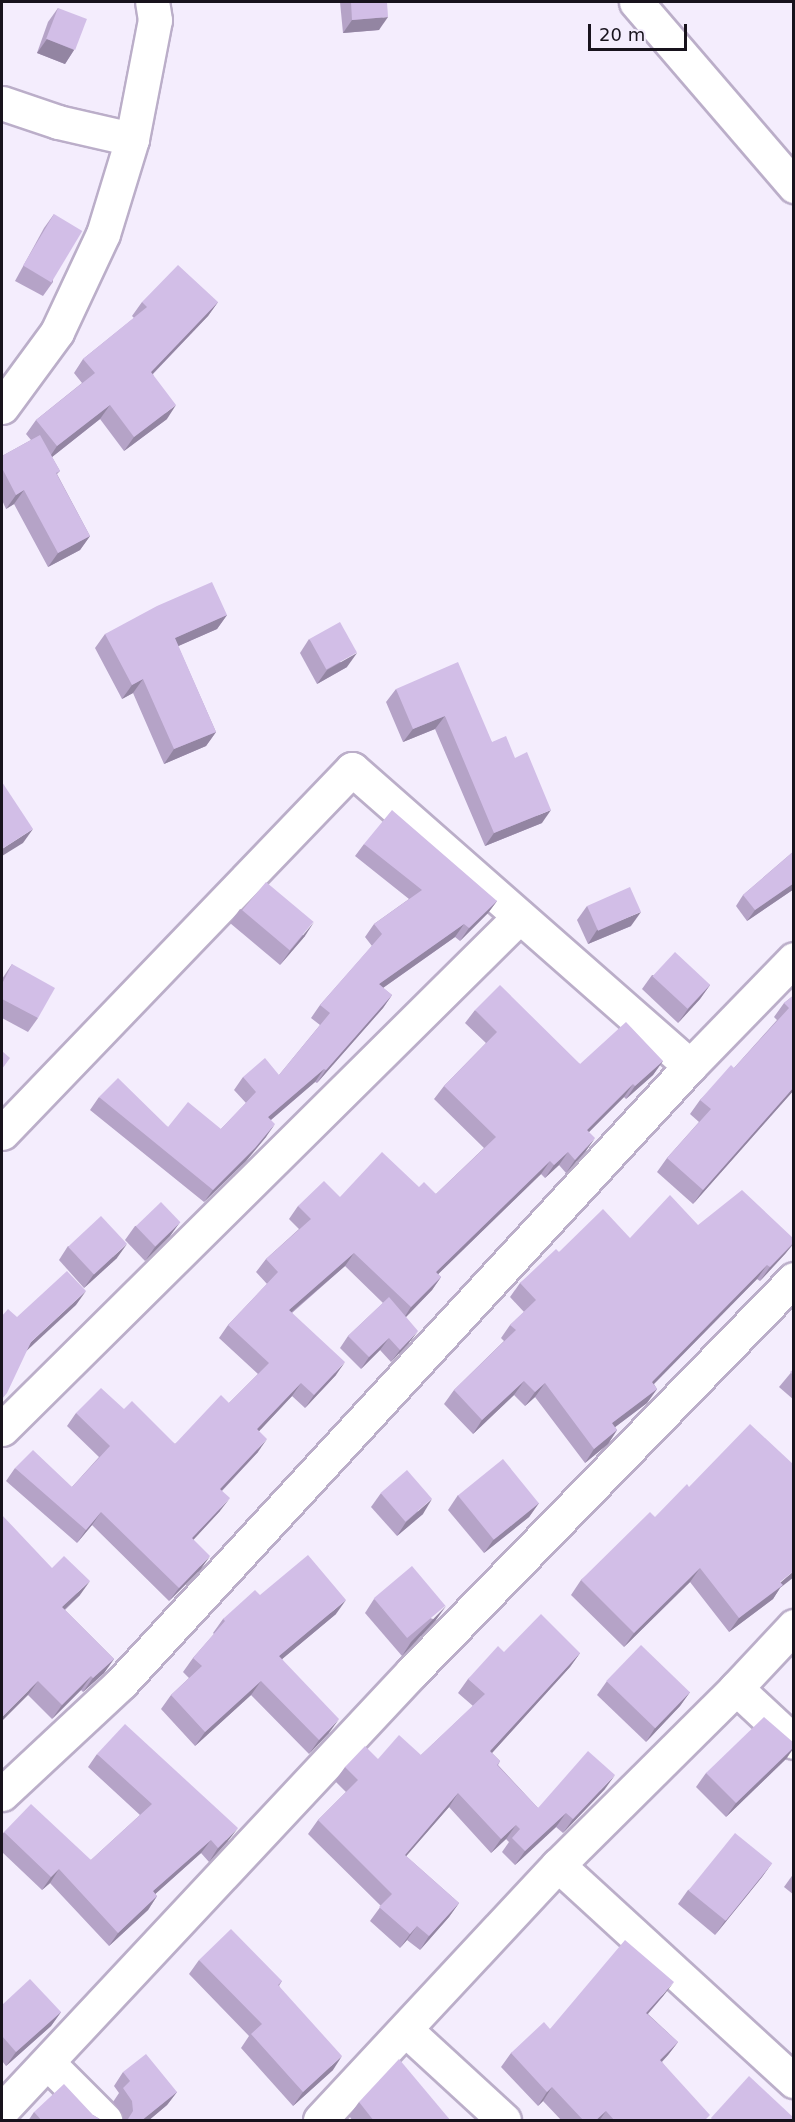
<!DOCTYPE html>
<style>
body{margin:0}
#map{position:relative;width:795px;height:2122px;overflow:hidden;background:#f4edfd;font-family:"DejaVu Sans",sans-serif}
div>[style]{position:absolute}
.roads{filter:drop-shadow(2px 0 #bbaec9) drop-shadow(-2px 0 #bbaec9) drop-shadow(0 2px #bbaec9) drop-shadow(0 -2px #bbaec9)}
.minor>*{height:33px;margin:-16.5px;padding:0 16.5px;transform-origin:16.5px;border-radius:16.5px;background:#fff}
.wall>*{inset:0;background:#b5a3c7}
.shaded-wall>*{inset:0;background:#9385a2}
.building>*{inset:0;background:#d2bee7;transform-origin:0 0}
span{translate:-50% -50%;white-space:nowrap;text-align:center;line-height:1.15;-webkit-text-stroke:4.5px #f4edfd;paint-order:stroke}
.frame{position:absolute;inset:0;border:3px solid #18131d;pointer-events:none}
.scale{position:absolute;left:588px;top:24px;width:99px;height:27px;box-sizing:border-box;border:3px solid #18131d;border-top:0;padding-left:8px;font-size:18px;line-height:21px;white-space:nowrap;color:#18131d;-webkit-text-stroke:4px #f4edfd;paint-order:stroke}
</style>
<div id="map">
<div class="roads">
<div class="minor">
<div style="left:636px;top:2px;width:243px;rotate:49.3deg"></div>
<div style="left:2px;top:103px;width:59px;rotate:18.7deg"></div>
<div style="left:58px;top:122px;width:76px;rotate:12.9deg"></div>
<div style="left:2px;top:407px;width:93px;rotate:-53.7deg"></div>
<div style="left:57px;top:332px;width:108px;rotate:-64.9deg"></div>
<div style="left:103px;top:234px;width:99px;rotate:-73deg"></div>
<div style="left:132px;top:139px;width:121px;rotate:-79.1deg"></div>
<div style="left:155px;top:20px;width:18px;rotate:-99deg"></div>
<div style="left:2px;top:1133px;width:505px;rotate:-46.12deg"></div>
<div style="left:352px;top:769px;width:450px;rotate:41.3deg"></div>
<div style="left:2px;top:1429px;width:728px;rotate:-44.72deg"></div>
<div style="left:736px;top:1688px;width:79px;rotate:43deg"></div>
<div style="left:2px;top:1794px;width:163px;rotate:-43deg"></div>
<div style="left:121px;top:1683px;width:839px;rotate:-47.32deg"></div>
<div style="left:690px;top:1066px;width:149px;rotate:-45.8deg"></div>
<div style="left:558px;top:1865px;width:320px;rotate:42.5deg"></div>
<div style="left:406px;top:2030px;width:133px;rotate:42.6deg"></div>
<div style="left:48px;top:2063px;width:81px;rotate:45deg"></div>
<div style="left:2px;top:2110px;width:600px;rotate:-46.89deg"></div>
<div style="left:412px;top:1672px;width:548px;rotate:-45.81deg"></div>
<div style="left:320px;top:2120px;width:349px;rotate:-47deg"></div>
<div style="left:558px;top:1865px;width:251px;rotate:-44.8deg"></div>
<div style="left:736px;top:1688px;width:85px;rotate:-46.9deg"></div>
</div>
</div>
<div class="wall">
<div style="clip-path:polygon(340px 2px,387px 2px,379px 30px,343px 33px)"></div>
<div style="clip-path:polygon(58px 8px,74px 50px,65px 64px,37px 53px,48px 22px)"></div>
<div style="clip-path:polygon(54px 214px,53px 282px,43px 296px,15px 281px,44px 228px)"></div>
<div style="clip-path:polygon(142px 302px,218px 302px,208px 316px,153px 374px,167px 419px,124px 451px,100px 419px,52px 457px,60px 471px,57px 474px,90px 536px,80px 550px,48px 567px,14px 504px,6px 509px,2px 500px,2px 456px,31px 440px,26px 434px,36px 420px,82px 383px,74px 373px,83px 359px,134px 318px,132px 316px)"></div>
<div style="clip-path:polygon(227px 615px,217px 629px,178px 646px,216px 732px,206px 746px,164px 764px,133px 693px,122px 699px,95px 648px,105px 634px)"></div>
<div style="clip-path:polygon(309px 639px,347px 667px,317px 684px,300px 653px)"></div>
<div style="clip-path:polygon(396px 689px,492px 742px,542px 823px,485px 846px,435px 729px,403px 742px,386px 702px)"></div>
<div style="clip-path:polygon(364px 844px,497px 901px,488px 913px,460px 941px,455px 937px,383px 988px,392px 995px,383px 1008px,317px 1083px,315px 1082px,271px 1120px,266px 1137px,246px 1161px,204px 1202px,90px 1110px,99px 1097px,168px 1127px,221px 1129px,246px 1103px,234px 1090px,243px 1077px,279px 1075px,320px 1025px,311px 1018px,320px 1005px,372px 946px,365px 937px,374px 924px,409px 899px,355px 856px)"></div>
<div style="clip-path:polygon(794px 851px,794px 889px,747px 921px,736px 906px,743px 895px)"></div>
<div style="clip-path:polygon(587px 906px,631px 926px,588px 944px,577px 920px)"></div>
<div style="clip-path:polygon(240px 909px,305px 936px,280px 965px,230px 923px)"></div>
<div style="clip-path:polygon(12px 964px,38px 1018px,28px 1032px,2px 1018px,2px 979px)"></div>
<div style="clip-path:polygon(652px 975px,710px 985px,700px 999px,678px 1023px,642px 989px)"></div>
<div style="clip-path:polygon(794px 995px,794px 1090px,693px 1204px,657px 1172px,667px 1158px,699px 1122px,690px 1114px,700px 1100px,734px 1068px,777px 1020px,774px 1017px,784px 1003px)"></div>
<div style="clip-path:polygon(475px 1010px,580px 1064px,663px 1061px,653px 1075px,626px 1099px,624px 1097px,589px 1132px,586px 1151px,566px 1173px,559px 1165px,545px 1178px,541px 1174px,438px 1274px,441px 1277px,432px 1290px,406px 1317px,409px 1343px,391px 1362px,380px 1350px,361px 1369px,340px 1348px,348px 1336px,383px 1303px,345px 1266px,292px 1313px,336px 1375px,305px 1408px,292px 1396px,259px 1431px,258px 1452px,222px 1491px,220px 1511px,193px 1540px,201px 1569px,169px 1601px,92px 1525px,77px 1543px,6px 1481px,15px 1468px,72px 1487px,99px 1457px,67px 1426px,76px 1413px,124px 1409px,175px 1444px,229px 1403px,258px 1374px,219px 1338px,228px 1325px,267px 1284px,256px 1272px,266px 1259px,299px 1229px,289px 1219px,298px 1206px,340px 1197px,419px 1187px,436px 1194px,484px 1148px,434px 1099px,444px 1086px,486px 1043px,465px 1023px)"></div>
<div style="clip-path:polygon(180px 1222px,170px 1236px,145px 1261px,125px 1240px,135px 1226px)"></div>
<div style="clip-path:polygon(698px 1225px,794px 1243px,785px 1254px,760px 1281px,757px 1279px,654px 1384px,657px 1389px,647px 1403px,615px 1427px,617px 1430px,608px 1444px,585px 1463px,535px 1397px,525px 1406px,514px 1395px,473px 1434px,444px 1404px,454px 1390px,504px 1341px,501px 1338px,510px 1325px,524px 1312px,510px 1297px,520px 1283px,559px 1252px)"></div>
<div style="clip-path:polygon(68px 1246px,117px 1258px,84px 1288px,59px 1260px)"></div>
<div style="clip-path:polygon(794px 1369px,794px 1400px,779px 1387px)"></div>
<div style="clip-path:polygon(381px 1493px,423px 1514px,397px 1536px,371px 1507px)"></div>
<div style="clip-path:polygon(458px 1495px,539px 1503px,529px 1517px,484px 1553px,448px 1510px)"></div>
<div style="clip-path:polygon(655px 1517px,780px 1588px,773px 1599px,729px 1632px,690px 1582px,624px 1647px,571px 1595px,581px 1580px)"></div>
<div style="clip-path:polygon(52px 1568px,80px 1595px,65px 1610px,114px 1659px,104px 1673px,83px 1692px,81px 1690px,52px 1719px,28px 1695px)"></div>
<div style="clip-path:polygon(260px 1595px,336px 1614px,282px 1659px,329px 1733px,309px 1754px,251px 1695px,195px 1746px,161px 1709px,171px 1695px,189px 1678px,183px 1672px,193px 1658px,214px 1634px,213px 1633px,223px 1619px)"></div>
<div style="clip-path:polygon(374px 1599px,436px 1620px,402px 1656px,365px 1613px)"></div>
<div style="clip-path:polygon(504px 1652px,580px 1653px,570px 1667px,492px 1753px,500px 1761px,498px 1765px,538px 1808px,605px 1789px,563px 1833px,556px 1827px,515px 1865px,502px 1852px,509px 1842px,506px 1839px,491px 1853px,449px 1807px,406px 1856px,459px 1903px,449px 1917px,420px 1950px,407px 1940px,400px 1948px,370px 1921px,381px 1906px,308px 1834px,318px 1820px,346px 1792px,335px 1781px,345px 1767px,378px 1759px,421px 1755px,473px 1706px,458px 1693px,468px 1679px)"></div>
<div style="clip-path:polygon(607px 1681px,690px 1692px,680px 1706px,646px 1742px,597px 1695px)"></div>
<div style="clip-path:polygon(794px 1743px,794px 1748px,786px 1759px,726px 1817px,696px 1787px,706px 1773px)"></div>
<div style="clip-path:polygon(97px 1754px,228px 1841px,209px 1862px,201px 1853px,155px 1894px,157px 1896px,148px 1910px,109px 1946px,50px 1883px,42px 1890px,2px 1852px,2px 1835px,4px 1832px,91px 1860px,140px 1815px,88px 1767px)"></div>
<div style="clip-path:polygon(772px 1863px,762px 1877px,715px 1935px,678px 1904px,688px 1890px)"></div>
<div style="clip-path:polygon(794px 1873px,794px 1895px,784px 1887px)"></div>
<div style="clip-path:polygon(199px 1960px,282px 1981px,279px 1986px,333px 2070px,293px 2106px,241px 2048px,249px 2036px,189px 1974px)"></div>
<div style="clip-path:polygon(664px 1995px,648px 2014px,678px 2042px,668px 2055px,662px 2062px,706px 2121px,562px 2121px,543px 2101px,538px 2106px,501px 2067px,511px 2053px,550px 2029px)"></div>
<div style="clip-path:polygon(2px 2005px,61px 2012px,51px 2026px,6px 2066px,2px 2061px)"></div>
<div style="clip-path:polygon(123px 2072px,177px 2092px,167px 2105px,148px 2121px,123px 2121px,123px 2115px,113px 2102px,119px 2093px,114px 2086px)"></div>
<div style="clip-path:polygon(359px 2102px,451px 2121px,353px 2121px,349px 2116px)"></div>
<div style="clip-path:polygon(34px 2112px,93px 2115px,103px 2121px,28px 2121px)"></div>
</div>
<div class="shaded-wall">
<div style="clip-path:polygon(388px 17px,379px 30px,343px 33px,352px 20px)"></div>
<div style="clip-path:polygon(47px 39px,74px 50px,65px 64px,37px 53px)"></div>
<div style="clip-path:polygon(218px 302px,208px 316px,141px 386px,151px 372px)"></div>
<div style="clip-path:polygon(110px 405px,100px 419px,47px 461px,57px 446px)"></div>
<div style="clip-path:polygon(176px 405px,167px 419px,124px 451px,134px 437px)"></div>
<div style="clip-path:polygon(24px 490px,14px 504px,6px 509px,16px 495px)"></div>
<div style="clip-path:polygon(90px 536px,80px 550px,48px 567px,58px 553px)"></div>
<div style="clip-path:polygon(227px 615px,217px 629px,165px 652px,175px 638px)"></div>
<div style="clip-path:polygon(357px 653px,347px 667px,317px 684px,327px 670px)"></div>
<div style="clip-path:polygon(143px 679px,133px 693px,122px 699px,132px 685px)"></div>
<div style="clip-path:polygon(445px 716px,435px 729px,403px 742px,413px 729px)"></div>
<div style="clip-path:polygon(216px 732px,206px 746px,164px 764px,174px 749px)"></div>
<div style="clip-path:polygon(551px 810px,542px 823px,485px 846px,494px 833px)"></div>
<div style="clip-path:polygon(33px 829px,23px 843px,2px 856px,2px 849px)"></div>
<div style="clip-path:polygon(794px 883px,794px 889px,747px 921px,755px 910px)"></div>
<div style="clip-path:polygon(497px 901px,488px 913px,460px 941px,469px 928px)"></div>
<div style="clip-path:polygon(641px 912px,631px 926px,588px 944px,597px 930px)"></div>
<div style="clip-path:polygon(314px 922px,305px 936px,280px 965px,290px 951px)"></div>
<div style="clip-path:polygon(464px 924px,455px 937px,370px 997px,379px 984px)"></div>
<div style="clip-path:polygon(710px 985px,700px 999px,678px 1023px,688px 1009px)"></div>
<div style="clip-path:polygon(392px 995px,383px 1008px,317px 1083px,326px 1070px)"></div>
<div style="clip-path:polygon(663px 1061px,653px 1075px,626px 1099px,635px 1086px)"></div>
<div style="clip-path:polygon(324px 1069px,315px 1082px,259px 1130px,268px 1117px)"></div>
<div style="clip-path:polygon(633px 1084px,624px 1097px,578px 1143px,587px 1130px)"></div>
<div style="clip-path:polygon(794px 1087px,794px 1090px,693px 1204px,703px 1190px)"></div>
<div style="clip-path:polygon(275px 1124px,266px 1137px,246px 1161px,204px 1202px,213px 1190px)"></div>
<div style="clip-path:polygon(595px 1138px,586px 1151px,566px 1173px,575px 1160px)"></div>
<div style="clip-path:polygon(568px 1152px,559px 1165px,545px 1178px,554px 1165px)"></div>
<div style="clip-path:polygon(550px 1161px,541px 1174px,427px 1285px,436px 1272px)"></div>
<div style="clip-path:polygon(180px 1222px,170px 1236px,145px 1261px,155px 1247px)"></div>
<div style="clip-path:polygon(794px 1243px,785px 1254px,760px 1281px,770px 1267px)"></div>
<div style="clip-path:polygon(127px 1244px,117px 1258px,84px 1288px,94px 1274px)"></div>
<div style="clip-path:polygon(354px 1253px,345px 1266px,279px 1323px,289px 1310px)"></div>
<div style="clip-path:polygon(767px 1265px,757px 1279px,642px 1396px,652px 1382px)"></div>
<div style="clip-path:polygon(441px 1277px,432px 1290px,402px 1321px,411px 1307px)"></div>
<div style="clip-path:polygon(86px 1291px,76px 1305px,21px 1356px,31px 1342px)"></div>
<div style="clip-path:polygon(418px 1331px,409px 1343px,391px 1362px,400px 1350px)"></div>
<div style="clip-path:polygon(389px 1338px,380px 1350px,361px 1369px,369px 1357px)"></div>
<div style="clip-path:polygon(345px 1362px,336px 1375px,305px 1408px,314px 1395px)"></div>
<div style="clip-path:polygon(524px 1381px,514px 1395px,473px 1434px,482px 1420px)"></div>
<div style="clip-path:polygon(301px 1383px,292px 1396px,248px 1443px,257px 1429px)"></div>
<div style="clip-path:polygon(545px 1383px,535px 1397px,525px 1406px,535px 1392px)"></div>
<div style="clip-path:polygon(657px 1389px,647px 1403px,602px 1437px,612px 1423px)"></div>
<div style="clip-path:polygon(617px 1430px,608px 1444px,585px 1463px,594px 1449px)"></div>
<div style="clip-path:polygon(267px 1439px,258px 1452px,211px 1502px,220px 1489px)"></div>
<div style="clip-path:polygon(230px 1498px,220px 1511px,183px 1551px,192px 1538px)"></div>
<div style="clip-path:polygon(432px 1499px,423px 1514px,397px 1536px,406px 1522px)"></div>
<div style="clip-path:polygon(539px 1503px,529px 1517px,484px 1553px,494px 1539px)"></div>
<div style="clip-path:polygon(101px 1512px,92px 1525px,77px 1543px,86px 1530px)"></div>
<div style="clip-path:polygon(210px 1556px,201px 1569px,169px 1601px,179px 1588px)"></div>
<div style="clip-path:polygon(700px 1568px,690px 1582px,624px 1647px,634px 1633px)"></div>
<div style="clip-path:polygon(794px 1571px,794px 1577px,780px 1588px,773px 1599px,729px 1632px,739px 1618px)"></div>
<div style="clip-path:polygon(90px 1581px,80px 1595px,52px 1621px,62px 1607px)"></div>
<div style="clip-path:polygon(346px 1600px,336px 1614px,269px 1670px,279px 1656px)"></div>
<div style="clip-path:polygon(446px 1606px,436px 1620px,402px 1656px,411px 1642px)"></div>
<div style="clip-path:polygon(580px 1653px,570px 1667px,481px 1765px,490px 1751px)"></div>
<div style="clip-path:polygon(114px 1659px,104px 1673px,83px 1692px,93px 1678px)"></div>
<div style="clip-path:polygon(91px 1676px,81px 1690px,52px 1719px,62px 1705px)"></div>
<div style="clip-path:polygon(38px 1681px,28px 1695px,2px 1721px,2px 1717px)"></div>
<div style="clip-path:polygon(261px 1681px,251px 1695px,195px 1746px,205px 1732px)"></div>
<div style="clip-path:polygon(690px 1692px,680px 1706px,646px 1742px,655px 1728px)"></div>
<div style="clip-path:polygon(339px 1719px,329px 1733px,309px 1754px,319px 1740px)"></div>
<div style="clip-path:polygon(794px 1747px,786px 1759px,726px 1817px,736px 1803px)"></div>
<div style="clip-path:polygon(615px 1775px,605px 1789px,563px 1833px,573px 1819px)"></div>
<div style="clip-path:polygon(458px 1793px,449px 1807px,395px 1869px,405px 1855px)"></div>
<div style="clip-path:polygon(566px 1813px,556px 1827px,515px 1865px,525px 1851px)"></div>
<div style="clip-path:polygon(516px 1825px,506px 1839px,491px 1853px,501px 1839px)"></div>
<div style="clip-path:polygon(238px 1828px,228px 1841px,209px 1862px,218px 1848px)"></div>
<div style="clip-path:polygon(211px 1840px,201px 1853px,143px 1905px,153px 1891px)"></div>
<div style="clip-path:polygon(772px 1863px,762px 1877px,715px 1935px,725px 1921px)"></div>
<div style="clip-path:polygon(59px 1869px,50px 1883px,42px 1890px,51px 1877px)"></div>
<div style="clip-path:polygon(157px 1896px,148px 1910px,109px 1946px,118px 1933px)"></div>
<div style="clip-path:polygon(459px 1903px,449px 1917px,420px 1950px,429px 1936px)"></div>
<div style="clip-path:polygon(417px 1926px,407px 1940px,400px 1948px,410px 1934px)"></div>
<div style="clip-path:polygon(674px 1982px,664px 1995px,637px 2026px,646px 2013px)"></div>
<div style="clip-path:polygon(61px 2012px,51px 2026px,6px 2066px,16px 2052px)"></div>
<div style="clip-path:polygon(678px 2042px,668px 2055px,651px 2073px,660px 2060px)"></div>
<div style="clip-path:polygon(342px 2056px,333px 2070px,293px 2106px,303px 2092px)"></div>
<div style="clip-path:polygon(552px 2087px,543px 2101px,538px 2106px,547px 2092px)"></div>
<div style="clip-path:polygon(177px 2092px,167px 2105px,148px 2121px,141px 2121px)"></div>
<div style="clip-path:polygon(606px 2111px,599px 2121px,595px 2121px)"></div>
</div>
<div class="building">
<div style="clip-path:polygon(351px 2px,387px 2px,388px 17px,352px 20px)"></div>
<div style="left:58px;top:8px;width:31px;height:33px;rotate:21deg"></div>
<div style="left:54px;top:214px;width:33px;height:60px;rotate:31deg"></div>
<div style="clip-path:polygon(178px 265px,218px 302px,151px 372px,176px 405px,134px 437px,110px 405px,57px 446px,36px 420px,95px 373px,83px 359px,147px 307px,142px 302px)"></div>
<div style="clip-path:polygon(40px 435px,60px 471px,56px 473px,90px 536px,58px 553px,24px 490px,16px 495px,2px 468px,2px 456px)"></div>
<div style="clip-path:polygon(212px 582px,227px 615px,175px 638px,216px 732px,174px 749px,143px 679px,132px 685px,105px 634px,157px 606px)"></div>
<div style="left:340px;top:622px;width:35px;height:35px;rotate:61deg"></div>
<div style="clip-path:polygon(458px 662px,492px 742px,506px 736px,515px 758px,527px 752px,551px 810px,494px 833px,445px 716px,413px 729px,396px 689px)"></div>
<div style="clip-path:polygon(2px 782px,33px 829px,2px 849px)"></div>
<div style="clip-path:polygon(392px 810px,497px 901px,469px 928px,464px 924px,379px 984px,392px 995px,326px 1070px,324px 1069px,268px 1117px,275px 1124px,255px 1148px,213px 1190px,99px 1097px,118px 1078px,168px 1127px,188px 1102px,221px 1129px,256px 1092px,243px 1077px,265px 1058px,279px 1075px,330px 1013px,320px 1005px,382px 934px,374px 924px,422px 890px,364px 844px)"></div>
<div style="clip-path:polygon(794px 851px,794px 883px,755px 910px,743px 895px)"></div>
<div style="left:266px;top:882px;width:62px;height:37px;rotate:40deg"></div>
<div style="left:630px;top:887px;width:27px;height:47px;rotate:66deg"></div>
<div style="left:675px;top:952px;width:48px;height:33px;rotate:43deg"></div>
<div style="clip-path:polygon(12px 964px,55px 988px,38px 1018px,2px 999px,2px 984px)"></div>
<div style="clip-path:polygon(500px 985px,580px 1064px,626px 1022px,663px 1061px,635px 1086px,633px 1084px,587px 1130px,595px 1138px,575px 1160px,568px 1152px,554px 1165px,550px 1161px,436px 1272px,441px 1277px,411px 1307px,354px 1253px,289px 1310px,345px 1362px,314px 1395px,301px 1383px,257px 1429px,267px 1439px,220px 1489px,230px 1498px,192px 1538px,210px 1556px,179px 1588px,101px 1512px,86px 1530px,15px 1468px,33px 1450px,72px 1487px,110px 1446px,76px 1413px,101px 1388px,124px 1409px,132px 1401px,175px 1444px,221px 1395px,229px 1403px,269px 1363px,228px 1325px,278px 1272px,266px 1259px,311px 1219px,298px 1206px,324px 1181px,340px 1197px,382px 1152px,419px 1187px,424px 1182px,436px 1194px,496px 1137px,444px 1086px,497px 1032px,475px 1010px)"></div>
<div style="clip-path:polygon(794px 995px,794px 1087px,703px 1190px,667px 1158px,711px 1109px,700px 1100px,731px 1065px,734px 1068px,789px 1008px,784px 1003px)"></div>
<div style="clip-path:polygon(2px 1051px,10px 1058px,2px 1069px)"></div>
<div style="clip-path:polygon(742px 1190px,794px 1239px,794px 1242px,770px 1267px,767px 1265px,652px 1382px,657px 1389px,612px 1423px,617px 1430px,594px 1449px,545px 1383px,535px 1392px,524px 1381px,482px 1420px,454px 1390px,516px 1330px,510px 1325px,536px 1300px,520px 1283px,556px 1249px,559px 1252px,603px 1209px,630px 1238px,670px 1195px,698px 1225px)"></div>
<div style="left:161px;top:1202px;width:28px;height:35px;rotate:46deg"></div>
<div style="left:101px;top:1216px;width:38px;height:45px;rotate:47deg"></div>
<div style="clip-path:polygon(67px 1271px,86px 1291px,31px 1342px,7px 1393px,2px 1399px,2px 1316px,8px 1309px,17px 1317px)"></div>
<div style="clip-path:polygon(389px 1297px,418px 1331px,400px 1350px,389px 1338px,369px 1357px,348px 1336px)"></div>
<div style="clip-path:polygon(794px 1369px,794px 1376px,790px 1372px)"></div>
<div style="clip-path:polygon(750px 1424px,794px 1465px,794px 1571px,780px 1582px,783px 1585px,739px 1618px,700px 1568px,634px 1633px,581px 1580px,650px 1512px,655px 1517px,687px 1484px,689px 1487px)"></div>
<div style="left:503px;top:1459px;width:57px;height:58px;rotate:51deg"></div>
<div style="left:407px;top:1470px;width:38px;height:35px;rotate:49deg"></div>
<div style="clip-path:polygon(2px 1515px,52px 1568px,64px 1556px,90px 1581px,62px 1607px,114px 1659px,93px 1678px,91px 1676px,62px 1705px,38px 1681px,2px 1717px)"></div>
<div style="clip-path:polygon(308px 1555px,346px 1600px,279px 1656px,339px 1719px,319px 1740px,261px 1681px,205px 1732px,171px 1695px,202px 1666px,193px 1658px,225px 1621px,223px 1619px,255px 1590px,260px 1595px)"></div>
<div style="left:412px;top:1566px;width:52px;height:50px;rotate:50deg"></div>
<div style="clip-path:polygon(541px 1614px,580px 1653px,490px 1751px,500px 1761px,497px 1765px,538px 1808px,588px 1751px,615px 1775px,573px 1819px,566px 1813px,525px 1851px,512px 1838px,520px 1829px,516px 1825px,501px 1839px,458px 1793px,405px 1855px,459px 1903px,429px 1936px,417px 1926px,410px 1934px,379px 1907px,392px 1894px,318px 1820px,358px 1780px,345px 1767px,365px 1746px,378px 1759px,399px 1735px,421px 1755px,485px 1694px,468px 1679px,498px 1646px,504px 1652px)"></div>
<div style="left:641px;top:1645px;width:68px;height:50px;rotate:44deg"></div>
<div style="clip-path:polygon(764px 1717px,794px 1743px,794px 1747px,736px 1803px,706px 1773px)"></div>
<div style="clip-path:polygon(125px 1724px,238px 1828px,218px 1848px,211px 1840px,153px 1891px,157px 1896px,118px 1933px,59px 1869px,51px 1877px,4px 1832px,31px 1804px,91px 1860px,152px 1804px,97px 1754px)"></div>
<div style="left:735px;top:1833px;width:48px;height:74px;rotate:39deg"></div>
<div style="clip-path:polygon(231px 1929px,282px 1981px,278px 1985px,342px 2056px,303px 2092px,251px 2034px,262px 2024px,199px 1960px)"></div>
<div style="clip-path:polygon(625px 1940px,674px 1982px,646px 2013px,678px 2042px,660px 2060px,710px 2115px,704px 2121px,615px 2121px,606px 2111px,595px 2121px,584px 2121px,552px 2087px,547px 2092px,511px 2053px,544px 2022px,550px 2029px)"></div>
<div style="clip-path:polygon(30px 1979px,61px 2012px,16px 2052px,2px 2036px,2px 2005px)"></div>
<div style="clip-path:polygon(146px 2054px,177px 2092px,141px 2121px,126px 2121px,128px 2119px,133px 2111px,132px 2101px,123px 2088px,130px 2081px,123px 2072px)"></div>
<div style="clip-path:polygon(399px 2059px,451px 2121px,374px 2121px,359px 2102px)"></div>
<div style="clip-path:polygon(749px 2076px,794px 2118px,794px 2121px,713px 2121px,711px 2118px)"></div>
<div style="clip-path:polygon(64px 2084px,93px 2115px,103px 2121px,42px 2121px,34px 2112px)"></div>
</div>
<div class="frame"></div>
<div class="scale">20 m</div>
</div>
